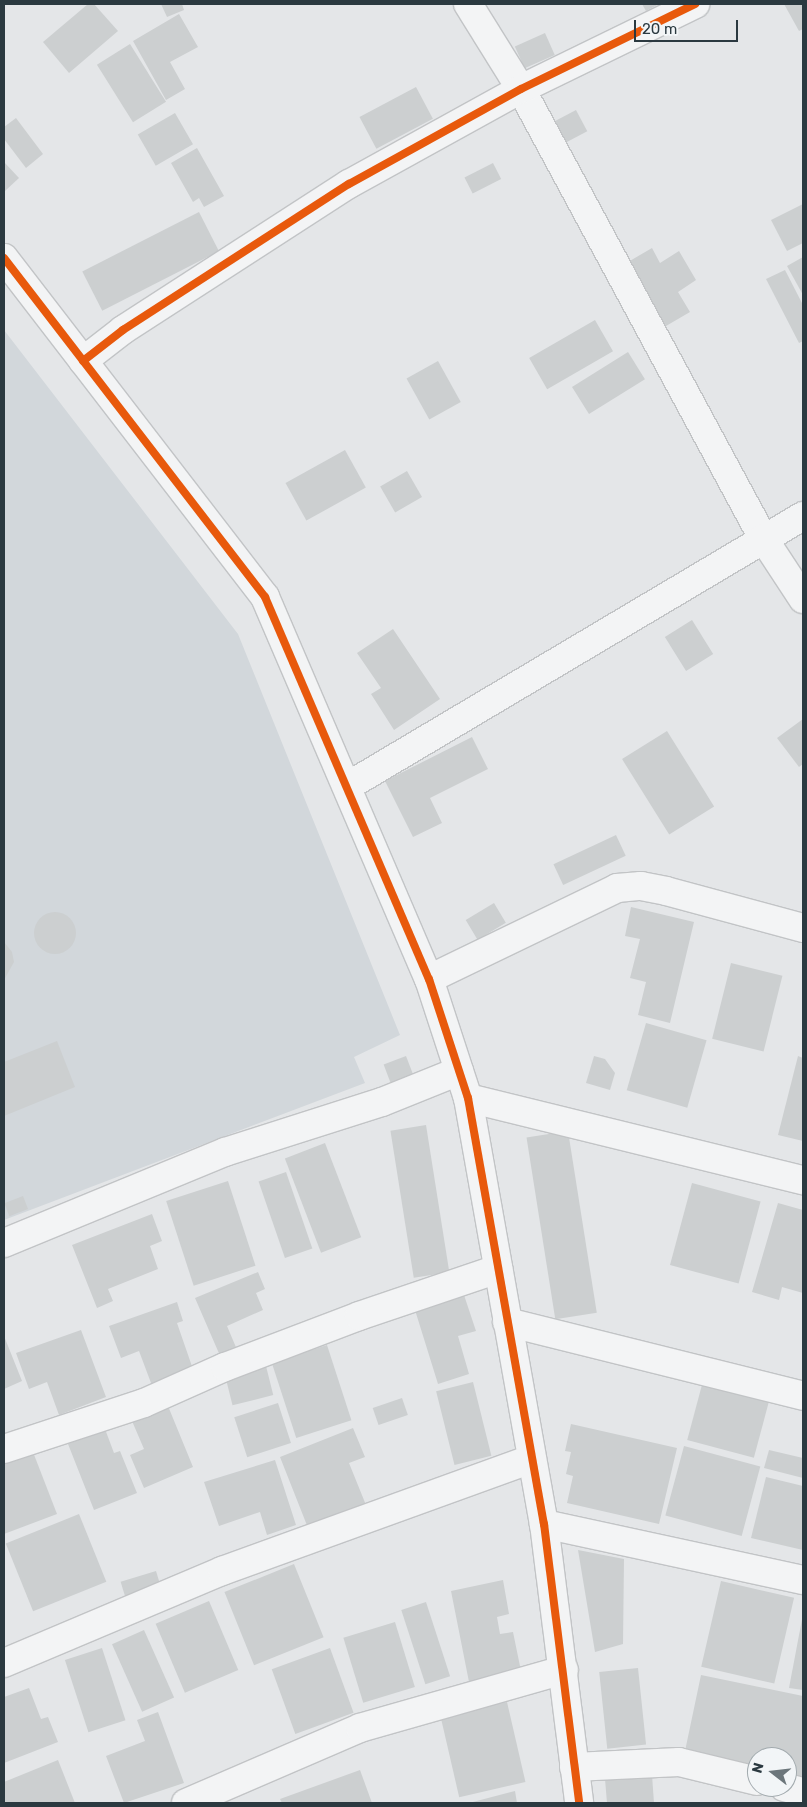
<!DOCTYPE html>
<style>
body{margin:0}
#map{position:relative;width:807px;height:1807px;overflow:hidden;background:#e4e6e8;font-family:Rubik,sans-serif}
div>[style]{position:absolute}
.built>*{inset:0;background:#d2d7db}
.building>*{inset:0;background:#cccfd0;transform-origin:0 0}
.round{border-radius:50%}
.roads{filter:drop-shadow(1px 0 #c2c4c6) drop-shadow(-1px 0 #c2c4c6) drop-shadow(0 1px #c2c4c6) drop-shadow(0 -1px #c2c4c6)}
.minor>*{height:28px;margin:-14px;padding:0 14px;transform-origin:14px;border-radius:14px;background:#f3f4f5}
.cycleway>*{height:8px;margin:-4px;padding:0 4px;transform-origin:4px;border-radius:4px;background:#e8590c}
span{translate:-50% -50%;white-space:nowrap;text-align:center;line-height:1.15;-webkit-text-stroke:5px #f2f5f7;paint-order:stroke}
.frame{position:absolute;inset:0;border:5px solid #2b3940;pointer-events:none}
.north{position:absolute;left:747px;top:1747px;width:50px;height:50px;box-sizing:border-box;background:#f2f5f7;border:1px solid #a2aaae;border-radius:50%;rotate:286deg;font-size:14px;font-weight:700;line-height:20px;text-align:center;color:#2b3940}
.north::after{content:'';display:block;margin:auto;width:18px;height:22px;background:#6c767b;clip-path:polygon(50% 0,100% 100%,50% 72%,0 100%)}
.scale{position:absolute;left:634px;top:20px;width:104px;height:22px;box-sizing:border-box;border:2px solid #2b3940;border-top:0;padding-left:6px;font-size:15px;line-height:18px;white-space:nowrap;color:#2b3940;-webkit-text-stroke:4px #f2f5f7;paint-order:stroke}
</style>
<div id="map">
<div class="built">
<div style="clip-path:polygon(4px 330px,238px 634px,400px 1035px,354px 1057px,365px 1083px,4px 1220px)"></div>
</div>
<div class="building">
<div style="clip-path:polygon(88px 4px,94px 4px,118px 31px,69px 73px,43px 42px)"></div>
<div style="clip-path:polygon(161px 4px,182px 4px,184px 10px,167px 17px)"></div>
<div style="clip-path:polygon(642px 4px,659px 4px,646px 11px)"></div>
<div style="clip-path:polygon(784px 4px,803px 4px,803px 29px,799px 31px)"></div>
<div style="clip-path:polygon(179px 14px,198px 47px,170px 62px,185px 89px,166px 100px,133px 41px)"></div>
<div style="left:545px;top:33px;width:24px;height:33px;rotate:66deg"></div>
<div style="left:130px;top:44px;width:68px;height:39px;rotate:58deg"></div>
<div style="left:416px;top:87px;width:36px;height:64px;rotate:62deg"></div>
<div style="left:576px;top:110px;width:24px;height:29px;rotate:62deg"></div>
<div style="left:175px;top:113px;width:36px;height:43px;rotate:60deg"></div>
<div style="clip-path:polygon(16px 118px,43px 154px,26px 168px,4px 139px,4px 127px)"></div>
<div style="clip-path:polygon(197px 148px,224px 196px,204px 207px,199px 198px,193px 202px,171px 163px)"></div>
<div style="clip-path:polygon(4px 162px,19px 178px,5px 191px,4px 190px)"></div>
<div style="left:493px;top:163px;width:18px;height:32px;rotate:63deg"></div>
<div style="clip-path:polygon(803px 204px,803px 243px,787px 251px,771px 220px)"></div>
<div style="left:199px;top:212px;width:44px;height:131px;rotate:63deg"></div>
<div style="clip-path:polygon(652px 248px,660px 263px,679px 251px,696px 280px,678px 292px,690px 312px,666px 326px,628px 262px)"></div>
<div style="clip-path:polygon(803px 257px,803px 295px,787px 266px)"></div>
<div style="clip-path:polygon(785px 270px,803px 305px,803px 341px,799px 343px,766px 279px)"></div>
<div style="left:595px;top:320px;width:36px;height:76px;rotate:60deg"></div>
<div style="left:628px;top:352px;width:32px;height:66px;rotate:58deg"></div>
<div style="left:438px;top:361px;width:47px;height:36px;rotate:61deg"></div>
<div style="left:345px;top:450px;width:43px;height:68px;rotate:61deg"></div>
<div style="left:407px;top:471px;width:30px;height:31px;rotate:60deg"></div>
<div style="left:692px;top:620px;width:40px;height:32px;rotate:58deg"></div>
<div style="clip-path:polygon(393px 629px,440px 699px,394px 730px,371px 694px,381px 688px,357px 653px)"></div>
<div style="clip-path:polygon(803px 719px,803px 764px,799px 767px,777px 738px)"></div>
<div style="left:667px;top:731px;width:89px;height:53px;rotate:58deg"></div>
<div style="clip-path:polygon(472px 737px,488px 769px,430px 798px,442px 823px,413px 837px,385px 781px)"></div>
<div style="left:616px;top:835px;width:23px;height:69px;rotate:65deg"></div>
<div style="left:494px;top:903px;width:23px;height:33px;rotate:59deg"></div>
<div style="clip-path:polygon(631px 907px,694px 922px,670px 1023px,638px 1015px,646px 982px,630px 978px,640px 939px,625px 936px)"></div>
<div class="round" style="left:34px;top:912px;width:42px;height:42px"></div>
<div style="clip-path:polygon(4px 942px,12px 952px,14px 962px,4px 980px)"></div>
<div style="left:731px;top:963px;width:53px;height:78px;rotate:14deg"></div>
<div style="left:646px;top:1023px;width:63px;height:70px;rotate:16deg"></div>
<div style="clip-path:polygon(57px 1041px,75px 1087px,4px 1116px,4px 1062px)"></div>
<div style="left:406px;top:1056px;width:22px;height:24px;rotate:69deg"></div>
<div style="clip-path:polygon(594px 1056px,605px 1059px,615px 1073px,610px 1090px,586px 1083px)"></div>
<div style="clip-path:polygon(798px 1056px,803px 1058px,803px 1141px,778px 1135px)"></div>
<div style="left:426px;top:1125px;width:149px;height:36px;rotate:81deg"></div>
<div style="left:568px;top:1131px;width:184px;height:42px;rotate:81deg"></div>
<div style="left:325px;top:1143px;width:101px;height:43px;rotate:69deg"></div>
<div style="left:286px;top:1172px;width:81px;height:29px;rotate:71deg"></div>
<div style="left:228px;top:1181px;width:89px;height:65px;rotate:72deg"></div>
<div style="left:692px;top:1183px;width:71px;height:85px;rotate:15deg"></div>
<div style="left:23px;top:1196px;width:14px;height:20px;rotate:69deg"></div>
<div style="clip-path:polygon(778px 1203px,803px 1210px,803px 1293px,782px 1287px,779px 1300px,752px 1292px)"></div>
<div style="clip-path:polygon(152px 1214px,162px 1241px,150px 1246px,158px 1269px,108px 1289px,113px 1301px,97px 1308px,72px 1245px)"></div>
<div style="clip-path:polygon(258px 1272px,265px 1289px,256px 1293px,263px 1310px,227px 1326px,238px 1352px,221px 1358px,195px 1298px)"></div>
<div style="clip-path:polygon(464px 1295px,476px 1331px,458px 1336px,469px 1374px,438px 1384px,415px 1310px)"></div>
<div style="clip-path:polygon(177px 1302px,183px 1321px,177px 1323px,195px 1375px,154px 1391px,139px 1351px,121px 1358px,109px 1326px)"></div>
<div style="clip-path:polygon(81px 1330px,106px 1397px,59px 1415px,47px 1382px,29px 1389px,16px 1353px)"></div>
<div style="clip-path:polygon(4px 1336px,22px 1381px,4px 1389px)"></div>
<div style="left:327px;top:1345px;width:79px;height:58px;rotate:72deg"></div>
<div style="left:266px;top:1366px;width:30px;height:42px;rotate:76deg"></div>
<div style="left:703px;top:1381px;width:69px;height:61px;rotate:15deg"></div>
<div style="left:473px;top:1382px;width:76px;height:38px;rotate:76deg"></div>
<div style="left:402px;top:1398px;width:18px;height:31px;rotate:71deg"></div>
<div style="left:278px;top:1403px;width:42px;height:46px;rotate:72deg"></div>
<div style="clip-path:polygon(168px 1406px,193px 1467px,144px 1488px,130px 1455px,144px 1449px,132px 1421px)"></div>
<div style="clip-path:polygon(571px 1424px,677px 1448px,659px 1524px,567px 1503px,573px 1476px,566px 1474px,571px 1452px,565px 1451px)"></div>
<div style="clip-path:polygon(353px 1428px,365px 1457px,349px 1463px,368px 1510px,310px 1533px,280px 1457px)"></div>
<div style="clip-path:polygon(105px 1429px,114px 1453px,120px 1451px,137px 1493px,94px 1510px,68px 1444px)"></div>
<div style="left:684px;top:1446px;width:79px;height:72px;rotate:15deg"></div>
<div style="clip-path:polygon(769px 1450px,803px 1458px,803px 1478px,764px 1468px)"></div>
<div style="clip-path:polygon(33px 1452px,57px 1514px,4px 1534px,4px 1463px)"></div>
<div style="clip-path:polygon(275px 1460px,296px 1525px,267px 1535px,260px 1512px,219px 1526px,204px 1482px)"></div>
<div style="clip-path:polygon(766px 1477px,803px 1486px,803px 1550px,751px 1538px)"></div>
<div style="left:79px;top:1514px;width:73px;height:79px;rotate:68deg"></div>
<div style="clip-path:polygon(578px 1550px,624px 1559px,623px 1644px,595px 1652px)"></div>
<div style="left:294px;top:1564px;width:79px;height:75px;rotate:68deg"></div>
<div style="left:156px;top:1571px;width:17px;height:37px;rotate:73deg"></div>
<div style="clip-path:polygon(503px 1580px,509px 1614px,497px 1617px,500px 1634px,513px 1632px,521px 1671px,469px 1682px,451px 1591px)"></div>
<div style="left:721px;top:1581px;width:75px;height:88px;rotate:13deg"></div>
<div style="left:209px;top:1601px;width:75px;height:58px;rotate:67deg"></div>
<div style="left:426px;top:1602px;width:78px;height:26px;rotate:72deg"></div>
<div style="clip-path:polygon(803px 1614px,803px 1690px,789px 1688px)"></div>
<div style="left:395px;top:1622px;width:68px;height:54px;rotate:73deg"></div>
<div style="left:144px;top:1630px;width:74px;height:35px;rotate:66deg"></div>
<div style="left:102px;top:1648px;width:76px;height:39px;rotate:72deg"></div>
<div style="left:330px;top:1648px;width:69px;height:62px;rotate:70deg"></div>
<div style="left:638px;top:1668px;width:77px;height:39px;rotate:84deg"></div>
<div style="clip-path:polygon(701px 1675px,803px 1696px,803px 1777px,787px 1773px,787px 1757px,757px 1757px,757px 1767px,685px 1751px)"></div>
<div style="clip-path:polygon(29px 1688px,41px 1719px,48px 1717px,58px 1742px,4px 1763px,4px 1697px)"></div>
<div style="left:507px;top:1702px;width:82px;height:68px;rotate:77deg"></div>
<div style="clip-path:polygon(158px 1712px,184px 1783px,124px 1803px,106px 1756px,145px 1741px,137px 1720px)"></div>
<div style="clip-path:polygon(58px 1760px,75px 1803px,5px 1803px,4px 1782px)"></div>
<div style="clip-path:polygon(360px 1770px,372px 1803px,282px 1803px,280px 1799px)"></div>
<div style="clip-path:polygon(652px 1775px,654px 1803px,607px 1803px,605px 1779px)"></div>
<div style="clip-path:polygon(515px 1791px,517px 1803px,469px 1803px)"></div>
</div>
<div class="roads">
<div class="minor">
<div style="left:468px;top:4px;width:100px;rotate:58.1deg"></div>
<div style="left:521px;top:89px;width:510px;rotate:61.68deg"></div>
<div style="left:763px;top:538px;width:73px;rotate:56.7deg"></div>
<div style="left:4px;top:258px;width:428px;rotate:52.4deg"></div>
<div style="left:265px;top:597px;width:416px;rotate:66.8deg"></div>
<div style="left:429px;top:979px;width:125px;rotate:71.9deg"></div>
<div style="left:468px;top:1098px;width:433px;rotate:79.9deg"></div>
<div style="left:544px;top:1524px;width:281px;rotate:82.8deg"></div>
<div style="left:83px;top:361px;width:51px;rotate:-37.8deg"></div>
<div style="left:123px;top:330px;width:269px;rotate:-32.9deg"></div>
<div style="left:349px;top:184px;width:196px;rotate:-28.9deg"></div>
<div style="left:521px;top:89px;width:194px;rotate:-26deg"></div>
<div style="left:348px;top:786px;width:529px;rotate:-30.69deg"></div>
<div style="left:429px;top:979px;width:209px;rotate:-25.8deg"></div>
<div style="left:617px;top:888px;width:24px;rotate:-5deg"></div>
<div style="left:641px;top:886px;width:25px;rotate:11deg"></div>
<div style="left:666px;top:891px;width:142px;rotate:15.1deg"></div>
<div style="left:468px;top:1098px;width:345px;rotate:13.8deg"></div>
<div style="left:4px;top:1243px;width:239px;rotate:-22.4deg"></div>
<div style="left:225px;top:1152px;width:165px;rotate:-17.7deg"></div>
<div style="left:382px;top:1102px;width:83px;rotate:-21.9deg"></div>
<div style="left:507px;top:1322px;width:305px;rotate:14deg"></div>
<div style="left:4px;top:1449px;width:147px;rotate:-18.2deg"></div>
<div style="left:144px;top:1403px;width:89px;rotate:-24deg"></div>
<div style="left:225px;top:1367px;width:143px;rotate:-20.8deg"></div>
<div style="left:359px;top:1316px;width:147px;rotate:-18.7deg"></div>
<div style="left:544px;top:1524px;width:265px;rotate:12.2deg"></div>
<div style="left:4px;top:1663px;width:237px;rotate:-22.9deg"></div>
<div style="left:222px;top:1571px;width:329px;rotate:-19.9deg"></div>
<div style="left:574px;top:1767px;width:105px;rotate:-2.7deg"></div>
<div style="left:679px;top:1762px;width:80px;rotate:13.7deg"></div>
<div style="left:784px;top:1787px;width:20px;rotate:15deg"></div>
<div style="left:186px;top:1803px;width:189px;rotate:-23.3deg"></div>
<div style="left:360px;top:1728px;width:212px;rotate:-15.9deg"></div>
</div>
</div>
<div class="cycleway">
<div style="left:4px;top:258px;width:428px;rotate:52.4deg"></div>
<div style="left:265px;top:597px;width:416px;rotate:66.8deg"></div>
<div style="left:429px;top:979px;width:125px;rotate:71.9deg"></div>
<div style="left:468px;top:1098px;width:433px;rotate:79.9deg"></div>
<div style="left:544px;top:1524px;width:281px;rotate:82.8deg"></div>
<div style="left:83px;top:361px;width:51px;rotate:-37.8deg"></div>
<div style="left:123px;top:330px;width:269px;rotate:-32.9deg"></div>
<div style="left:349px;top:184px;width:196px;rotate:-28.9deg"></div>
<div style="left:521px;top:89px;width:194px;rotate:-26deg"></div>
</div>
<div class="frame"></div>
<div class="north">N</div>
<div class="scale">20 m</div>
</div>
